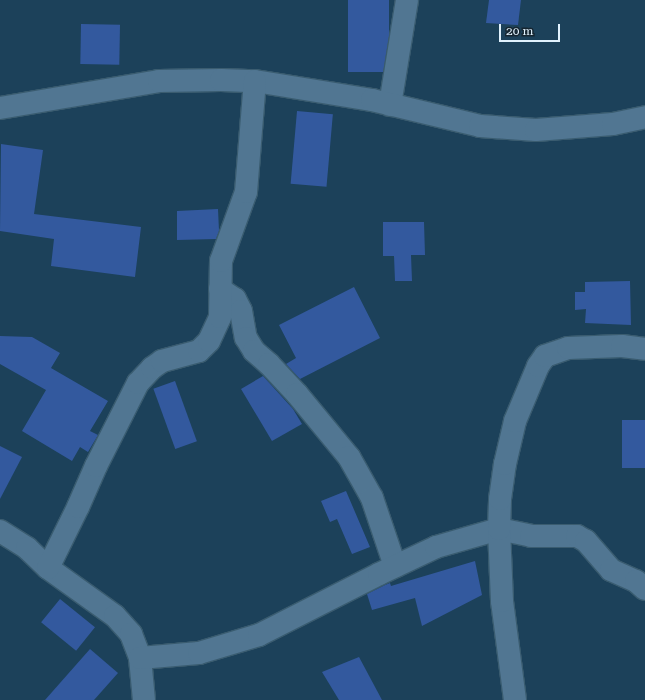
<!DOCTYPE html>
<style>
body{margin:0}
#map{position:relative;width:645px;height:700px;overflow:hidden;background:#1c415a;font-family:"Roboto Serif",serif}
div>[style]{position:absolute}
.building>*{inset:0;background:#33599e;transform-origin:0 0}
.roads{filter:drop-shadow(1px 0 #3a5c70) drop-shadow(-1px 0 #3a5c70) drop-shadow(0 1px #3a5c70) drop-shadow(0 -1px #3a5c70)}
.minor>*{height:22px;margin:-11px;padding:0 11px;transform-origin:11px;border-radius:11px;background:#517692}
span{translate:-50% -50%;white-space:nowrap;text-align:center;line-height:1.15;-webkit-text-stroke:4px #162631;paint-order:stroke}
.scale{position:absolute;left:499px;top:24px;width:61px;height:18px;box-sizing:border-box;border:2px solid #e1f2fe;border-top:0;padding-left:5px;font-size:12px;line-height:14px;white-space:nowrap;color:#e1f2fe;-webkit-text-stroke:3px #162631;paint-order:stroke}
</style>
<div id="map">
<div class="building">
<div style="left:348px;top:0;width:41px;height:72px"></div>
<div style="clip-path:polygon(489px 0,521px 0,518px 25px,486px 23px)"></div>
<div style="left:81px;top:24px;width:39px;height:40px;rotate:1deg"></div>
<div style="left:297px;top:111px;width:36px;height:73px;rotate:5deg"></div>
<div style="clip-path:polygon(1px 144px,43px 150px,34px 214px,141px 227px,135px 277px,51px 266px,54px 239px,0 231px)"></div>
<div style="clip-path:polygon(218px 209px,219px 231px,216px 239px,177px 240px,177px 211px)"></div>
<div style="clip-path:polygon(383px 222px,424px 222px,425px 255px,411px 255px,412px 281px,395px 281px,394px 256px,383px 256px)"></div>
<div style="clip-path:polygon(630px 281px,631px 325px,585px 323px,586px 309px,575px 310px,575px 292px,585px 292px,585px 282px)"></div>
<div style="clip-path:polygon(354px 287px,380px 338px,300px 379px,286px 364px,296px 358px,279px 325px)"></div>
<div style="clip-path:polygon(0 336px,32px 337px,60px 353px,51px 368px,108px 401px,90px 431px,98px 435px,88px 452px,80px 447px,72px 461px,22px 431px,46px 390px,0 364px)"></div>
<div style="clip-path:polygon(263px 376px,293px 409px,302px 424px,272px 441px,241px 389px)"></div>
<div style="left:175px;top:381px;width:64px;height:23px;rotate:70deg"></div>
<div style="left:645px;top:420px;width:48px;height:23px;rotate:90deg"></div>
<div style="clip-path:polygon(0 446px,22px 457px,0 499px)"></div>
<div style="clip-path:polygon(346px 491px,370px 547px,352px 554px,337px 519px,330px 522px,321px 501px)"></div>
<div style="clip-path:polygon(475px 561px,482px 595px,422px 626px,415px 598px,372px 610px,367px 594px,385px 585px,390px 583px,391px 586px)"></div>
<div style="left:60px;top:599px;width:45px;height:30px;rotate:39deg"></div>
<div style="clip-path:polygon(90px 649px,118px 673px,94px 700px,45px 700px)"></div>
<div style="clip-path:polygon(359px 657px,382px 700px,339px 700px,322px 672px)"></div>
</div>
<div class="roads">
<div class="minor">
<div style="left:390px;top:105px;width:106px;rotate:-80.8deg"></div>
<div style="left:0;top:108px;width:161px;rotate:-9.6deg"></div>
<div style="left:159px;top:81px;width:62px;rotate:-0.9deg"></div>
<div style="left:221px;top:80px;width:34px;rotate:2deg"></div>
<div style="left:255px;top:81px;width:119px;rotate:9.2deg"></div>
<div style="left:372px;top:100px;width:111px;rotate:13.5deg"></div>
<div style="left:480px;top:126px;width:56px;rotate:4.1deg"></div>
<div style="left:536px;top:130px;width:77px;rotate:-4.5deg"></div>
<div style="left:613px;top:124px;width:33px;rotate:-12deg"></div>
<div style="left:220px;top:289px;width:18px;rotate:34deg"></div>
<div style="left:235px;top:299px;width:13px;rotate:63deg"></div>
<div style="left:241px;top:311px;width:27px;rotate:80deg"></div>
<div style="left:246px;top:338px;width:15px;rotate:58deg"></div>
<div style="left:254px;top:351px;width:20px;rotate:41deg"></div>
<div style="left:269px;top:364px;width:41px;rotate:47deg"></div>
<div style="left:297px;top:394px;width:82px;rotate:50.5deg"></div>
<div style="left:349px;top:457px;width:47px;rotate:60.7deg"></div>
<div style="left:372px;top:498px;width:72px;rotate:71.3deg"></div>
<div style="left:0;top:531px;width:32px;rotate:32deg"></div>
<div style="left:27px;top:548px;width:29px;rotate:44deg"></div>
<div style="left:48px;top:568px;width:82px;rotate:35.6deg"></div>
<div style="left:115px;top:616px;width:24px;rotate:48deg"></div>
<div style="left:131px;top:634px;width:26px;rotate:69deg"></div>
<div style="left:140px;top:658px;width:42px;rotate:84.6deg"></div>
<div style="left:48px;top:568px;width:68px;rotate:-63.8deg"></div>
<div style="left:78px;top:507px;width:45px;rotate:-66.3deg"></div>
<div style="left:96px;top:466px;width:93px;rotate:-63.2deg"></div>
<div style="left:138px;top:383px;width:21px;rotate:-47deg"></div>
<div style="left:152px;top:368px;width:12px;rotate:-35deg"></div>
<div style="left:162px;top:361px;width:38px;rotate:-15deg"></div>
<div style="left:199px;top:351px;width:14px;rotate:-45deg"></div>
<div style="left:209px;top:341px;width:26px;rotate:-65deg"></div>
<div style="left:220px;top:317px;width:56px;rotate:-89deg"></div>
<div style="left:221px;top:261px;width:73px;rotate:-70.1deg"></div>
<div style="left:246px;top:192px;width:111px;rotate:-85.4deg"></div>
<div style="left:140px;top:658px;width:59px;rotate:-4.8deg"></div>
<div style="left:199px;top:653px;width:63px;rotate:-16.7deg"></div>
<div style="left:259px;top:635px;width:135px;rotate:-26.9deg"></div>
<div style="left:379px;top:574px;width:63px;rotate:-25.3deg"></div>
<div style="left:436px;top:547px;width:66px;rotate:-15.9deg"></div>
<div style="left:499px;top:529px;width:33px;rotate:12deg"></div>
<div style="left:531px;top:536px;width:46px"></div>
<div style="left:577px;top:536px;width:10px;rotate:29deg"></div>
<div style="left:586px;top:541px;width:38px;rotate:49deg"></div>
<div style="left:611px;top:570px;width:27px;rotate:24deg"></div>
<div style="left:636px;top:581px;width:12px;rotate:42deg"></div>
<div style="left:515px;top:700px;width:100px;rotate:-97.5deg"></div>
<div style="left:502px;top:601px;width:72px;rotate:-92.4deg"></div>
<div style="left:499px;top:529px;width:30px;rotate:-88deg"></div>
<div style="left:500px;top:499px;width:35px;rotate:-82deg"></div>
<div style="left:505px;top:464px;width:44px;rotate:-76.9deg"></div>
<div style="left:515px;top:421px;width:60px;rotate:-67.3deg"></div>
<div style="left:538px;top:366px;width:12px;rotate:-55deg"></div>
<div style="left:545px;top:356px;width:24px;rotate:-19deg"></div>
<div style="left:568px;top:348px;width:54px;rotate:-2.1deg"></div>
<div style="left:622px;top:346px;width:23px;rotate:7deg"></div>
</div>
</div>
<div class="scale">20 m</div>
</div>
